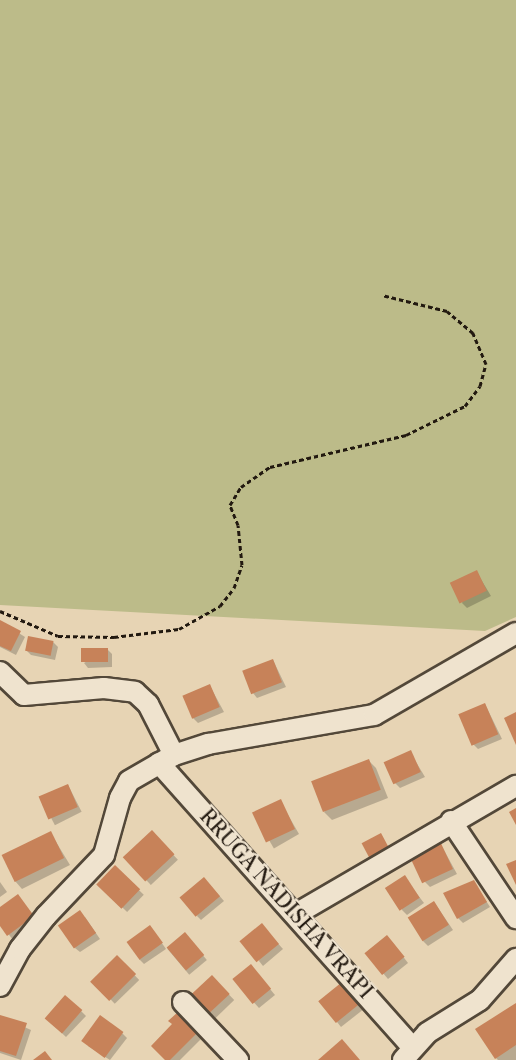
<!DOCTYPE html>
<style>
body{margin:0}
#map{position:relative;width:516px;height:1060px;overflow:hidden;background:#e7d4b4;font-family:"Libre Caslon Text",serif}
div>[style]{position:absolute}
.green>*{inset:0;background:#bcbb89}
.shadow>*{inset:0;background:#0003;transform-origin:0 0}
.building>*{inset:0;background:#c78259;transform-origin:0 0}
.path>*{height:3px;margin-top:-1.5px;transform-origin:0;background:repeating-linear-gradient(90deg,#221910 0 4.5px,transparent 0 7.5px)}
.roads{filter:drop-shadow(2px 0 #534839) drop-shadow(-2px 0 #534839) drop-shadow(0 2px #534839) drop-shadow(0 -2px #534839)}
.minor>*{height:20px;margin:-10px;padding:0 10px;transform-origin:10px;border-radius:10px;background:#efe3ce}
span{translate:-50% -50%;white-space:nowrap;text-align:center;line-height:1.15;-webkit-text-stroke:4.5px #efe3ce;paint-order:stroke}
.street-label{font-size:20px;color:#221910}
</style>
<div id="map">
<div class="green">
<div style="clip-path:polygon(0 0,516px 0,516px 617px,485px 631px,0 605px)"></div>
</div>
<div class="shadow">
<div style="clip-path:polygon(476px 571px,491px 596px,467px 608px,462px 603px)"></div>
<div style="clip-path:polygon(0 621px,25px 637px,16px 655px,0 647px)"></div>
<div style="clip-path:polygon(53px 642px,58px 647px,55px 660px,31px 655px,26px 650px)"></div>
<div style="clip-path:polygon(107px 649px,112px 654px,112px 667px,88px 668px,84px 663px)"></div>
<div style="clip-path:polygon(273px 660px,286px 687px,257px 698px,253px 693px)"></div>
<div style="clip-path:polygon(210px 686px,224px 712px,198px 723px,193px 718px)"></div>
<div style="clip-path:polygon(485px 704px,502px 739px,478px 749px,473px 744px)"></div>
<div style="clip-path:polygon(410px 752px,425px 777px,400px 788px,395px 783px)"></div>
<div style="clip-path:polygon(369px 761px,376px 768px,388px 798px,332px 820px,324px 812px)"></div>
<div style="left:68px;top:785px;width:30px;height:30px;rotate:63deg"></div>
<div style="left:280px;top:801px;width:38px;height:29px;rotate:60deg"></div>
<div style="clip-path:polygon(50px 832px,70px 865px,22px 889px,15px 881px)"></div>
<div style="left:152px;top:832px;width:38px;height:37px;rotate:47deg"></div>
<div style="clip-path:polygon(439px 841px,457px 874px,430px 887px,425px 882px)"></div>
<div style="left:115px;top:867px;width:40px;height:24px;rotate:44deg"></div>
<div style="clip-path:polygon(404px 877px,424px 903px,407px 915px,402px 910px)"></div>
<div style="clip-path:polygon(0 882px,7px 892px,0 897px)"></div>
<div style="clip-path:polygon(474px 882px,490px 907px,463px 923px,458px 918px)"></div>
<div style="clip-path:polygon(209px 884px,224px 901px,201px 920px,197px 916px)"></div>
<div style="clip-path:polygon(18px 896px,38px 921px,13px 940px,0 923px,0 909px)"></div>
<div style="clip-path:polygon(434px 902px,453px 930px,428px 946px,423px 941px)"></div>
<div style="clip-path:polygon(85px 917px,100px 939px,80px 952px,75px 948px)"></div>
<div style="clip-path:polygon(150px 926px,166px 949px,144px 964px,139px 959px)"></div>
<div style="clip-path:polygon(266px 930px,283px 949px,263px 966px,259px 961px)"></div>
<div style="left:185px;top:934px;width:34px;height:23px;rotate:50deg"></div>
<div style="clip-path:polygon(392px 942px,408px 963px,388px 979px,366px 953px)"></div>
<div style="left:117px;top:957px;width:32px;height:34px;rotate:46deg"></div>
<div style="clip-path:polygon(255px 971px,275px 995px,259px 1008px,234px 980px)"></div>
<div style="left:212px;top:977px;width:32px;height:30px;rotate:46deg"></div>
<div style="clip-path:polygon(347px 980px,369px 1005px,341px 1027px,337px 1022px)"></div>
<div style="clip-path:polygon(516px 1005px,516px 1060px,498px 1060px,496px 1058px)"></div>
<div style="clip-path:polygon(81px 1011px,86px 1016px,66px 1037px,51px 1023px)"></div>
<div style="clip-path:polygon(178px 1014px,202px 1038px,180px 1060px,167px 1060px)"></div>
<div style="clip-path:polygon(0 1016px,31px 1030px,21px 1060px,0 1053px)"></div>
<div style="clip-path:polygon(122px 1033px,127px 1038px,110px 1060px,88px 1046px)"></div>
</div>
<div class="building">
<div style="left:477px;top:570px;width:23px;height:30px;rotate:65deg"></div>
<div style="clip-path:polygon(0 620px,21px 631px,11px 651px,0 646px)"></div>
<div style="left:28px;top:636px;width:26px;height:15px;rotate:11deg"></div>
<div style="left:108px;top:648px;width:14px;height:27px;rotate:90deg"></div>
<div style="left:273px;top:659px;width:25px;height:33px;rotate:69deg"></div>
<div style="left:210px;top:684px;width:25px;height:30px;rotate:67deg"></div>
<div style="left:485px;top:703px;width:34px;height:29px;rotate:67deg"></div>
<div style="clip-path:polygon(516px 712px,516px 745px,504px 718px)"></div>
<div style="left:411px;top:750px;width:24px;height:30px;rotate:66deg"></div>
<div style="left:369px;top:759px;width:33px;height:62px;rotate:69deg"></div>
<div style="left:68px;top:784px;width:25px;height:32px;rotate:67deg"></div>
<div style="left:281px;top:799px;width:33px;height:32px;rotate:65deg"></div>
<div style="clip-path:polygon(516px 808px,516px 825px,509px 812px)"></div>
<div style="left:152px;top:830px;width:33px;height:40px;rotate:47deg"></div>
<div style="left:51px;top:831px;width:30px;height:55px;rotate:64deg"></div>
<div style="left:381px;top:833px;width:19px;height:22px;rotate:62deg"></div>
<div style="left:439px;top:839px;width:33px;height:34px;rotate:65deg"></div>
<div style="clip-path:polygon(516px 860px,516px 885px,506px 864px)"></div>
<div style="left:115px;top:865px;width:35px;height:27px;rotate:44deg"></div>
<div style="left:405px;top:875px;width:27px;height:24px;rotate:57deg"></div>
<div style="left:204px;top:877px;width:25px;height:32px;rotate:50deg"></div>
<div style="clip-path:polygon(474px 880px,487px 902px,457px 919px,443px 893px)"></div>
<div style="clip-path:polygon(18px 894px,34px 916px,7px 936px,0 926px,0 907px)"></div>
<div style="left:434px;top:901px;width:28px;height:31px;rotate:58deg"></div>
<div style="left:80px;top:910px;width:28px;height:27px;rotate:55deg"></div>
<div style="left:262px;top:923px;width:27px;height:29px;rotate:51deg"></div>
<div style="left:150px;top:925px;width:22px;height:29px;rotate:54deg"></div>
<div style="left:185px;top:932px;width:30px;height:24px;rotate:50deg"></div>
<div style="left:387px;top:935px;width:28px;height:29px;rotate:51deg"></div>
<div style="left:117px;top:955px;width:27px;height:38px;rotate:45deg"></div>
<div style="left:251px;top:964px;width:32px;height:24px;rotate:51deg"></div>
<div style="left:212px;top:975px;width:26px;height:33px;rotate:47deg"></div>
<div style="left:347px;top:978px;width:28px;height:37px;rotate:51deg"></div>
<div style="left:65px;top:995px;width:23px;height:31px;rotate:41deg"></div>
<div style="clip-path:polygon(516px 1003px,516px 1045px,495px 1059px,475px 1029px)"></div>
<div style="clip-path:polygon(178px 1012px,198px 1032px,170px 1060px,165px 1060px,151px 1046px,172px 1024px,168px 1021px)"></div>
<div style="clip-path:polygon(0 1015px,27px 1023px,16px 1056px,0 1051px)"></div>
<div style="left:100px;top:1015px;width:29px;height:32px;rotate:36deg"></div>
<div style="clip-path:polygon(342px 1039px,360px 1060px,318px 1060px)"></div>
<div style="clip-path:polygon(45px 1051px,52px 1060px,33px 1060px)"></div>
</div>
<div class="path">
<div style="left:0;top:611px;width:63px;rotate:23.3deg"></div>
<div style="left:58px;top:636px;width:56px;rotate:1deg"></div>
<div style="left:114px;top:637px;width:65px;rotate:-7deg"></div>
<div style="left:179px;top:629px;width:47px;rotate:-29.3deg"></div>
<div style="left:220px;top:606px;width:23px;rotate:-52deg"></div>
<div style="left:234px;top:588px;width:24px;rotate:-71deg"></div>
<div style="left:242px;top:565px;width:40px;rotate:-95.7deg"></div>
<div style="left:238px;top:525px;width:22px;rotate:-112deg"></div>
<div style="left:230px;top:505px;width:21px;rotate:-59deg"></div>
<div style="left:241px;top:487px;width:35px;rotate:-35deg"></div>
<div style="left:270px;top:467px;width:140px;rotate:-13.2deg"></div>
<div style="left:406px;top:435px;width:66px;rotate:-26.2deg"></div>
<div style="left:465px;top:406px;width:25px;rotate:-53deg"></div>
<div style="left:480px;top:386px;width:23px;rotate:-75deg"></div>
<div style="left:486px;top:364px;width:34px;rotate:-113deg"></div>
<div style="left:473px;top:333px;width:34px;rotate:-140deg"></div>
<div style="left:447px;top:311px;width:67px;rotate:-166.2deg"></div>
</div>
<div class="roads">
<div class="minor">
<div style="left:0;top:672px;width:33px;rotate:44deg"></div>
<div style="left:24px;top:695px;width:80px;rotate:-5deg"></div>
<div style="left:104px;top:688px;width:31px;rotate:7deg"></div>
<div style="left:135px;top:692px;width:18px;rotate:43deg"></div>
<div style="left:148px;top:704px;width:57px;rotate:63deg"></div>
<div style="left:159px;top:763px;width:380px;rotate:48.3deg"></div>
<div style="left:451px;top:821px;width:117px;rotate:56.2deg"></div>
<div style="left:296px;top:914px;width:255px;rotate:-30.2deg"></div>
<div style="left:0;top:986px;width:42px;rotate:-61.6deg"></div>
<div style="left:20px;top:949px;width:42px;rotate:-51.8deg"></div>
<div style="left:46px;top:916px;width:84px;rotate:-46.4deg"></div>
<div style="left:104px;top:855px;width:59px;rotate:-74.3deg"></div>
<div style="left:120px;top:798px;width:19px;rotate:-62deg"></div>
<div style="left:129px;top:781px;width:52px;rotate:-30deg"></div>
<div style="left:174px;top:755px;width:36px;rotate:-18deg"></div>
<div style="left:208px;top:744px;width:169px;rotate:-9.9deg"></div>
<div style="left:374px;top:715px;width:164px;rotate:-30deg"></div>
<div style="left:183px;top:1002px;width:80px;rotate:46.5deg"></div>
<div style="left:403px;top:1060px;width:36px;rotate:-48deg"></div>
<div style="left:427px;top:1033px;width:62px;rotate:-31.9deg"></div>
<div style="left:480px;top:1000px;width:55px;rotate:-48.7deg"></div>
</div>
</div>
<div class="street-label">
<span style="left:286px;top:904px;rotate:48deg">RRUGA NADISHA VRAPI</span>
</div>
</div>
